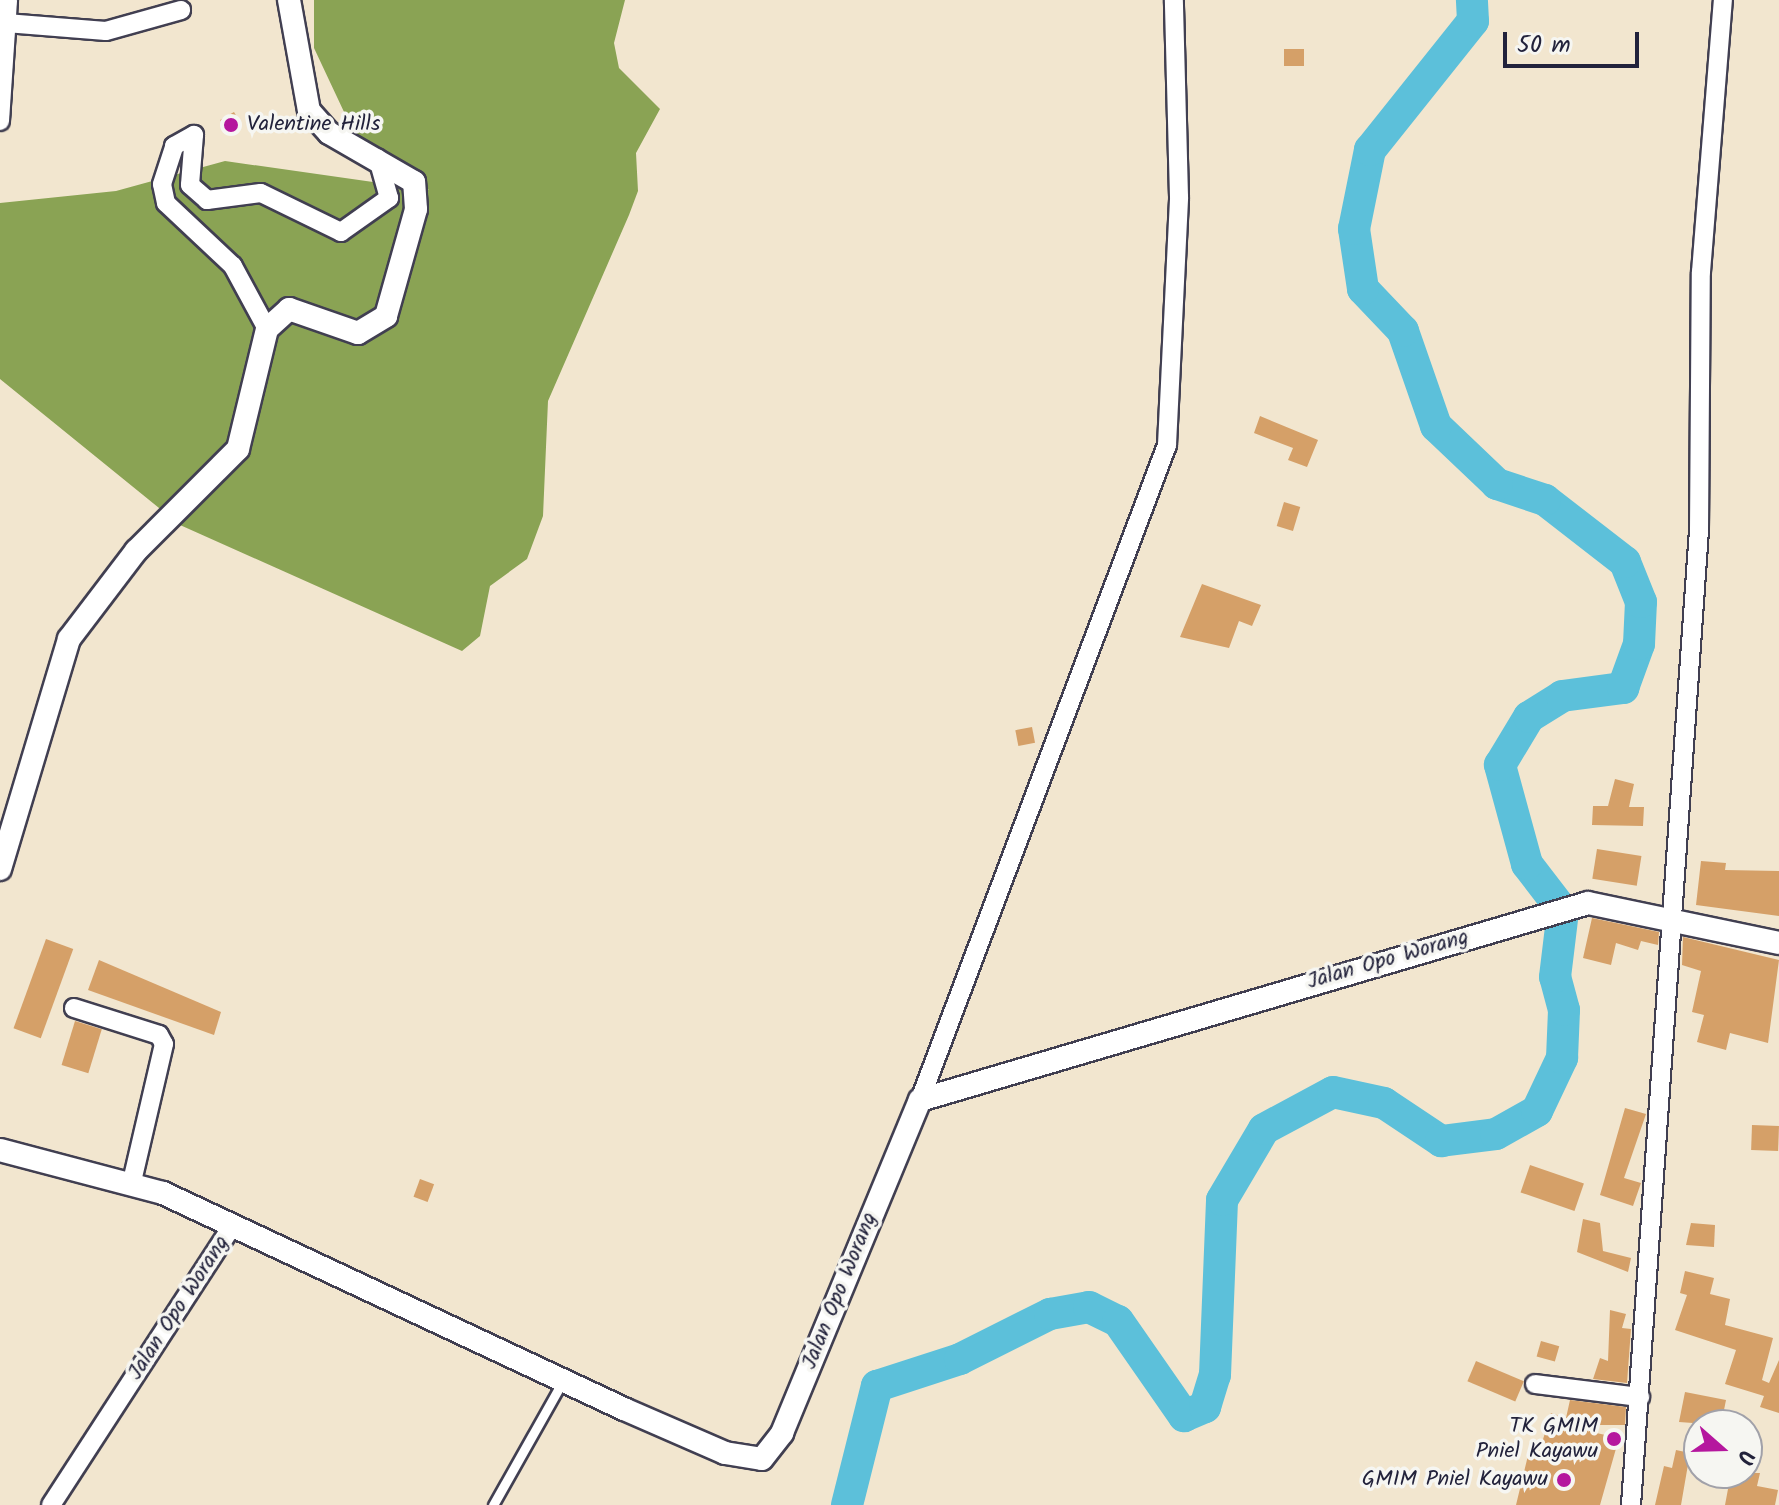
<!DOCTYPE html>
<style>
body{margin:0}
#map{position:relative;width:1779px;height:1505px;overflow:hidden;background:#f2e6cf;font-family:Kalam,sans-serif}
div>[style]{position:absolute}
.forest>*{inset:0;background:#8aa354}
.river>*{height:32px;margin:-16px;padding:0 16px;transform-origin:16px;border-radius:16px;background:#5cc0da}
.building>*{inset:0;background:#d5a068;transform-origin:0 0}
.roads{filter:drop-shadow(2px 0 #413f51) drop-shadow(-2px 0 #413f51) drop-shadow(0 2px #413f51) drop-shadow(0 -2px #413f51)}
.service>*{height:9px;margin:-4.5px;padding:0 4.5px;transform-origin:4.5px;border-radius:4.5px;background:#fff}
.minor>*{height:18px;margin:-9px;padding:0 9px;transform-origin:9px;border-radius:9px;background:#fff}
.tertiary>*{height:22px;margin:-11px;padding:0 11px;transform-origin:11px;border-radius:11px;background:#fff}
.dots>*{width:22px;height:22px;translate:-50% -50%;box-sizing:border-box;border:4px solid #f6f6f2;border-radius:50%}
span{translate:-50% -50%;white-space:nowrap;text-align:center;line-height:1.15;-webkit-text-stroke:7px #f6f6f2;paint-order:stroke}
.poi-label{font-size:22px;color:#22223b}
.left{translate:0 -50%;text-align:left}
.right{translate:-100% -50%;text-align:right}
.street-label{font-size:22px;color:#22223b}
.north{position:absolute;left:1683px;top:1409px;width:80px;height:80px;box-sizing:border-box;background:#f6f6f2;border:2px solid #a1a1a9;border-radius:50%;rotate:110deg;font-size:22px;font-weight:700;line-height:32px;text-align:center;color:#22223b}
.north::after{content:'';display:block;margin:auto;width:28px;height:36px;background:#b5179e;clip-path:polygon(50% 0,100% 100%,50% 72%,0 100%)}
.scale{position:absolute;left:1503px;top:32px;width:136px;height:36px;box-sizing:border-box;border:4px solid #22223b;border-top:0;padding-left:10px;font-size:24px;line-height:28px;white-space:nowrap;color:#22223b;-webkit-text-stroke:6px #f6f6f2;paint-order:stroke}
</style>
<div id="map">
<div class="forest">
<div style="clip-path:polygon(314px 0,625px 0,614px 43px,619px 68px,660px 109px,636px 153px,638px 191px,629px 215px,548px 401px,543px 516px,527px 559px,490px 586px,480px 636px,462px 651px,180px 525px,0 379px,0 203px,116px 191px,225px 161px,429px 190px,360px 146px,314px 48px)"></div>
</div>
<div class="river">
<div style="left:847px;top:1505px;width:123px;rotate:-75.9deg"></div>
<div style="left:877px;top:1386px;width:87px;rotate:-18deg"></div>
<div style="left:960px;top:1359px;width:101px;rotate:-26.6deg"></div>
<div style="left:1050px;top:1314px;width:40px;rotate:-10deg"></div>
<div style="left:1089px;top:1307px;width:32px;rotate:26deg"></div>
<div style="left:1118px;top:1321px;width:116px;rotate:55.2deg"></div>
<div style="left:1184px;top:1416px;width:23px;rotate:-23deg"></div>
<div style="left:1205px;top:1407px;width:34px;rotate:-73deg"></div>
<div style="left:1215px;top:1375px;width:175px;rotate:-87.7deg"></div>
<div style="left:1222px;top:1200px;width:82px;rotate:-59.4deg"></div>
<div style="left:1264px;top:1129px;width:78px;rotate:-28.2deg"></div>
<div style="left:1333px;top:1092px;width:52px;rotate:12.2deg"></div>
<div style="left:1384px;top:1103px;width:69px;rotate:33.7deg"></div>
<div style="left:1441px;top:1141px;width:55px;rotate:-7.3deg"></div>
<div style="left:1496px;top:1134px;width:47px;rotate:-29.3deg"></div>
<div style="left:1537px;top:1111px;width:59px;rotate:-64.7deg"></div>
<div style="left:1562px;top:1058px;width:48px;rotate:-87.6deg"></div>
<div style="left:1564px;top:1010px;width:34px;rotate:-105deg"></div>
<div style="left:1555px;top:977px;width:66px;rotate:-83.1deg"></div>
<div style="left:1563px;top:911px;width:59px;rotate:-127.5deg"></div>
<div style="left:1527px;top:864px;width:103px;rotate:-105.3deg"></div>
<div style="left:1500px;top:765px;width:56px;rotate:-58.9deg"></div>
<div style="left:1529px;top:717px;width:39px;rotate:-32deg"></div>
<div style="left:1562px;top:696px;width:62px;rotate:-7.5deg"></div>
<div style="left:1623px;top:688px;width:47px;rotate:-70deg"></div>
<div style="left:1639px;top:644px;width:42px;rotate:-87.3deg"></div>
<div style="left:1641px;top:602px;width:43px;rotate:-111.8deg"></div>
<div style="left:1625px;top:562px;width:101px;rotate:-142.2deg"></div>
<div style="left:1545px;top:500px;width:51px;rotate:-161.6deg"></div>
<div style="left:1497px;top:484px;width:84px;rotate:-136.4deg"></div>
<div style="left:1436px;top:426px;width:101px;rotate:-109.2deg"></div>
<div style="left:1403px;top:331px;width:58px;rotate:-133.6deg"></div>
<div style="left:1363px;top:289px;width:61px;rotate:-98.5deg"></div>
<div style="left:1354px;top:229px;width:81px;rotate:-78.6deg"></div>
<div style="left:1370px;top:150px;width:165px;rotate:-51.4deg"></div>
<div style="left:1473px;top:21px;width:21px;rotate:-93deg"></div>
</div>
<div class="building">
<div style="left:1284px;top:49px;width:20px;height:17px"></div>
<div style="left:234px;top:112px;width:14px;height:16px;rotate:60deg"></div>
<div style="clip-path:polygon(1260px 416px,1318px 440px,1307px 467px,1288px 460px,1293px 448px,1254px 433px)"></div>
<div style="left:1284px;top:502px;width:17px;height:25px;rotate:17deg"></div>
<div style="clip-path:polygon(1202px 584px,1261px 605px,1252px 626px,1239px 621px,1229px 648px,1180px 637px)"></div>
<div style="left:1032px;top:727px;width:16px;height:17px;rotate:79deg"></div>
<div style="clip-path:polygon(1615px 779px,1634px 784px,1629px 807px,1644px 807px,1643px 826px,1592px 825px,1593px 806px,1608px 806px)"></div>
<div style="left:1597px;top:849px;width:45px;height:30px;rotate:9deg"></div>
<div style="clip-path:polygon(1701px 861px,1726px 863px,1725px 870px,1779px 871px,1779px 916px,1696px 905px)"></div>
<div style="clip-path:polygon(1592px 918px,1659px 932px,1658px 945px,1641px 941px,1638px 950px,1616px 943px,1611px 965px,1583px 958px)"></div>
<div style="clip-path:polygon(1683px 937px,1779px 960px,1768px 1043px,1730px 1033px,1726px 1050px,1697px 1042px,1704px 1015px,1692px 1012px,1701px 971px,1682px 965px)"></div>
<div style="left:46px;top:939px;width:29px;height:95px;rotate:20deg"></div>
<div style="clip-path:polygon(99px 960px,221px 1012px,214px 1035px,88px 990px)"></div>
<div style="left:75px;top:1021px;width:28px;height:46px;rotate:17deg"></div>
<div style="clip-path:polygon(1625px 1108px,1646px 1114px,1624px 1178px,1641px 1183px,1633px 1206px,1600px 1195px)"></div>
<div style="left:1752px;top:1125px;width:27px;height:25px;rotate:2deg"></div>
<div style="left:1530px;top:1165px;width:57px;height:29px;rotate:19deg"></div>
<div style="left:420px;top:1179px;width:15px;height:19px;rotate:20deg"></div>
<div style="clip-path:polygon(1583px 1219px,1600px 1223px,1603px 1251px,1631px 1258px,1628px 1272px,1577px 1252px)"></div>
<div style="clip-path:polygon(1691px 1223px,1715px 1225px,1714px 1247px,1686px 1245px)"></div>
<div style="clip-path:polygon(1685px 1271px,1714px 1278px,1710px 1294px,1730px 1299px,1725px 1325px,1773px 1338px,1762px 1380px,1769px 1383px,1779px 1360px,1779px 1413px,1760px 1407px,1764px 1396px,1725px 1384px,1736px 1350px,1675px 1330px,1687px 1295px,1680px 1293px)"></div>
<div style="clip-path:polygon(1610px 1310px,1626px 1314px,1622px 1328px,1631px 1329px,1627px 1383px,1593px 1379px,1600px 1358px,1608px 1361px)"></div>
<div style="left:1541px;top:1341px;width:19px;height:16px;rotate:16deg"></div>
<div style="left:1476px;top:1361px;width:52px;height:22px;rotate:23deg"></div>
<div style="clip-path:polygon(1685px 1392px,1726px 1400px,1721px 1425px,1679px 1422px)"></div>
<div style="clip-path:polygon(1570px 1400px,1626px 1407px,1625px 1425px,1593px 1425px,1592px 1432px,1619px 1438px,1600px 1505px,1516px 1505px,1531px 1443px,1541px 1446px,1551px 1413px,1566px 1418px)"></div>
<div style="clip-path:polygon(1676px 1450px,1690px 1453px,1681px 1505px,1655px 1505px,1664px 1466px,1672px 1468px)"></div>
<div style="clip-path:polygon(1731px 1473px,1760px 1473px,1757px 1486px,1778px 1490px,1775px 1505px,1725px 1505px)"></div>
</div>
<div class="roads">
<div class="service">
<div style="left:493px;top:1505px;width:142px;rotate:-60.6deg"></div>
</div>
<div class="minor">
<div style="left:6px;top:23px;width:100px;rotate:4.6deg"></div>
<div style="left:106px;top:31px;width:78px;rotate:-15.6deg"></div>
<div style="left:0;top:121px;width:121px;rotate:-86.2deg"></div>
<div style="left:267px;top:329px;width:72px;rotate:-118.4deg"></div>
<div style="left:233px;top:266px;width:92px;rotate:-136.8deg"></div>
<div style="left:166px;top:203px;width:19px;rotate:-102deg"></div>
<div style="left:162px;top:184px;width:40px;rotate:-72deg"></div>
<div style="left:174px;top:146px;width:23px;rotate:-29deg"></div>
<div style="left:194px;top:135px;width:50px;rotate:94.6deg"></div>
<div style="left:190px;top:185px;width:23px;rotate:41deg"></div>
<div style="left:207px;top:200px;width:54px;rotate:-7.4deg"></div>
<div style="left:261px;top:193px;width:89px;rotate:26deg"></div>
<div style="left:341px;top:232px;width:59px;rotate:-35.3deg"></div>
<div style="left:389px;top:198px;width:41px;rotate:-105.8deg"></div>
<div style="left:74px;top:1008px;width:89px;rotate:17.6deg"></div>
<div style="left:159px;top:1035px;width:10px;rotate:61deg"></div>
<div style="left:164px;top:1044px;width:141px;rotate:103.1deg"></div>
<div style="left:920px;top:1100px;width:700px;rotate:-69.34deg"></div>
<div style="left:1167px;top:445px;width:248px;rotate:-87.2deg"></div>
<div style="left:1179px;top:197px;width:197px;rotate:-91.5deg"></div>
<div style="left:1535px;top:1384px;width:106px;rotate:7.1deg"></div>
<div style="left:51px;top:1505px;width:333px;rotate:-57deg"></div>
<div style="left:1631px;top:1505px;width:977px;rotate:-86.01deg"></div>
<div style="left:1699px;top:530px;width:258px;rotate:-89.6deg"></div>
<div style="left:1701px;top:272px;width:273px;rotate:-85.4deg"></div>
</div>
<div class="tertiary">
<div style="left:0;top:869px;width:240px;rotate:-73.3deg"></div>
<div style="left:69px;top:639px;width:111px;rotate:-52.7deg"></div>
<div style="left:136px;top:551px;width:144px;rotate:-45deg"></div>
<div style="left:238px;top:449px;width:123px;rotate:-76.4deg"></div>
<div style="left:267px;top:329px;width:30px;rotate:-42deg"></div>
<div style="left:289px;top:309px;width:73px;rotate:19.2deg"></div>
<div style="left:358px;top:333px;width:33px;rotate:-31deg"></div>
<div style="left:386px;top:316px;width:111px;rotate:-74.3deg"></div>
<div style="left:416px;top:209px;width:27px;rotate:-94deg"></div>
<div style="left:414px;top:182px;width:98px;rotate:-150deg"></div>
<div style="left:329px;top:133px;width:30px;rotate:-132deg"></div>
<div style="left:309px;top:111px;width:113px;rotate:-100.2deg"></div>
<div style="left:0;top:1150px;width:169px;rotate:14.8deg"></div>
<div style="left:163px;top:1193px;width:509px;rotate:25.11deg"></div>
<div style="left:624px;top:1409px;width:110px;rotate:23.5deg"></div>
<div style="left:725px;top:1453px;width:37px;rotate:9deg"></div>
<div style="left:762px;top:1459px;width:33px;rotate:-52deg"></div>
<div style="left:782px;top:1433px;width:360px;rotate:-67.5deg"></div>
<div style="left:920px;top:1100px;width:696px;rotate:-16.43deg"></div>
<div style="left:1588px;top:903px;width:195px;rotate:11.8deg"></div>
</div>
</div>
<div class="dots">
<div style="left:231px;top:125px;background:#b5179e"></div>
<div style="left:1614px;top:1439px;background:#b5179e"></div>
<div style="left:1564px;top:1480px;background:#b5179e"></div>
</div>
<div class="poi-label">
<span class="left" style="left:247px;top:125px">Valentine Hills</span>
<span class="right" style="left:1598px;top:1439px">TK GMIM<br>Pniel Kayawu</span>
<span class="right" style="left:1548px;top:1480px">GMIM Pniel Kayawu</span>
</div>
<div class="street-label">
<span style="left:1388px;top:960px;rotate:-16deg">Jalan Opo Worang</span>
<span style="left:840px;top:1291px;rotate:-68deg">Jalan Opo Worang</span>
<span style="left:179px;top:1308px;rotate:-57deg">Jalan Opo Worang</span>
</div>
<div class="north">U</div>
<div class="scale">50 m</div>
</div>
